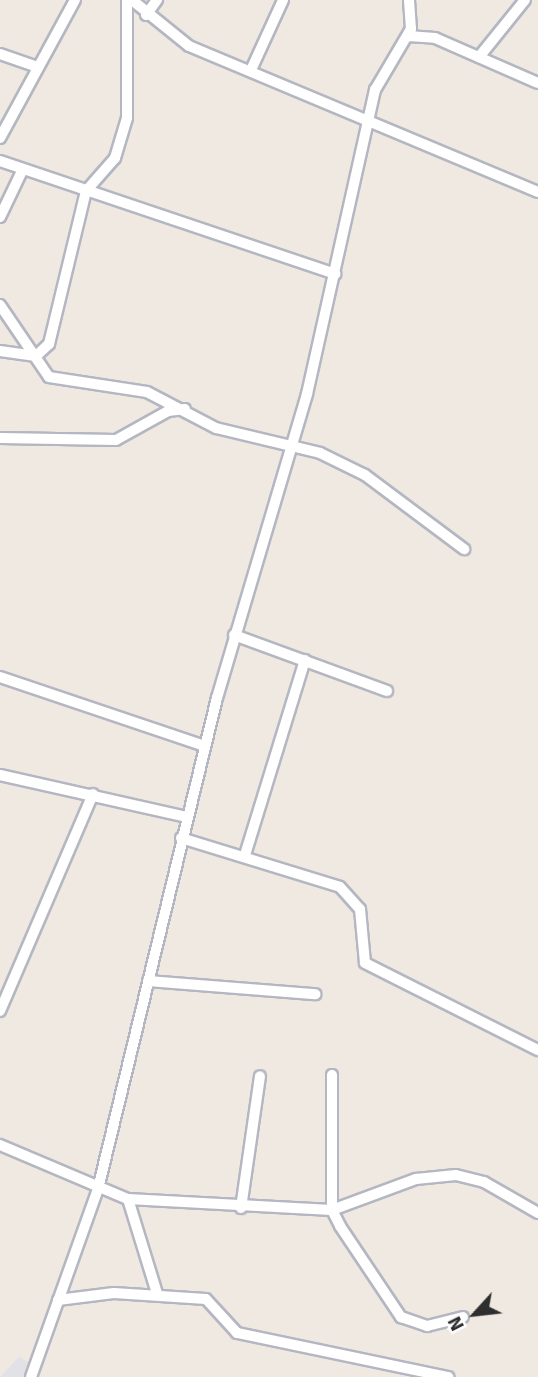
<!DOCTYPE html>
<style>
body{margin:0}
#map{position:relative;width:538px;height:1377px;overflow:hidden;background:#efe9e1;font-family:Signika,sans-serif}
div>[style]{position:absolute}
.industrial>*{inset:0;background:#e3e1e8}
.roads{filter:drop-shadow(2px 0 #b4b7c1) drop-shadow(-2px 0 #b4b7c1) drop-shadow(0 2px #b4b7c1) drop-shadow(0 -2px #b4b7c1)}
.minor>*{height:10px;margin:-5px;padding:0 5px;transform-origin:5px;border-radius:5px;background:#fff}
span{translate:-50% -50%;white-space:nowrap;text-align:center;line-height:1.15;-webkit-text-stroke:7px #fff;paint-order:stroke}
.north{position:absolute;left:440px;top:1279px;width:70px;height:70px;-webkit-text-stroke:5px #fff;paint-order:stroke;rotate:243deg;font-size:19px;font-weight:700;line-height:28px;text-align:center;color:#2e2e2e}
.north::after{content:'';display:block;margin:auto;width:24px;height:32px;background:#2e2e2e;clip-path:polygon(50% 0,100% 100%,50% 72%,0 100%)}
</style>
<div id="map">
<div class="industrial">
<div style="clip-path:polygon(19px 1357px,28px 1362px,24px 1377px,0 1377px)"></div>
</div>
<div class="roads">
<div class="minor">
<div style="left:132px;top:0;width:73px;rotate:38.9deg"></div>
<div style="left:189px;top:46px;width:378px;rotate:22.7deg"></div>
<div style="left:146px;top:15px;width:19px;rotate:-54deg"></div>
<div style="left:408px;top:36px;width:27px;rotate:4deg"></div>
<div style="left:435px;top:38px;width:112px;rotate:23.6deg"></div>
<div style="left:0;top:54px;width:39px;rotate:19deg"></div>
<div style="left:479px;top:57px;width:73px;rotate:-51.1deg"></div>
<div style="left:251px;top:70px;width:77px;rotate:-65.4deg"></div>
<div style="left:0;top:138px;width:157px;rotate:-61.5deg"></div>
<div style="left:0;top:161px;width:354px;rotate:18.6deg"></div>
<div style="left:0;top:217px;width:53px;rotate:-64.4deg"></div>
<div style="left:0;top:305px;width:87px;rotate:55.8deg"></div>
<div style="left:49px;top:377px;width:99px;rotate:8.7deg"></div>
<div style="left:147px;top:392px;width:78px;rotate:27.6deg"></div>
<div style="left:216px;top:428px;width:107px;rotate:13.5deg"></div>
<div style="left:320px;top:453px;width:50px;rotate:26.1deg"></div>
<div style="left:365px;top:475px;width:124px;rotate:36.8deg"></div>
<div style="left:0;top:351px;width:36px;rotate:8deg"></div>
<div style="left:36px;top:356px;width:18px;rotate:-43deg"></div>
<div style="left:49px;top:344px;width:157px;rotate:-76.4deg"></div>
<div style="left:86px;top:191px;width:44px;rotate:-48.7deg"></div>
<div style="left:115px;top:158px;width:42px;rotate:-73.3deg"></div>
<div style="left:127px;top:118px;width:118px;rotate:-90deg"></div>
<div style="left:0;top:438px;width:116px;rotate:1deg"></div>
<div style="left:116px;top:440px;width:60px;rotate:-29.1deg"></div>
<div style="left:168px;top:411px;width:17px;rotate:-7deg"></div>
<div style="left:234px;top:635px;width:163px;rotate:20.1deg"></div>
<div style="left:0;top:677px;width:216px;rotate:18.6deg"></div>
<div style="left:0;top:775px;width:191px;rotate:12.7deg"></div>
<div style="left:181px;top:838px;width:166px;rotate:17.1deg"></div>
<div style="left:340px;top:887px;width:30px;rotate:48deg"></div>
<div style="left:360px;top:909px;width:54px;rotate:84.7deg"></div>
<div style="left:365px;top:963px;width:194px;rotate:26.7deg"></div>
<div style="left:245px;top:855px;width:204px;rotate:-72.9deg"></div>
<div style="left:148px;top:981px;width:168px;rotate:4.5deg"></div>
<div style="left:0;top:1011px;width:236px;rotate:-66.8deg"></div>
<div style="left:332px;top:1075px;width:135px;rotate:90deg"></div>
<div style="left:332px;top:1210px;width:18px;rotate:63deg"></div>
<div style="left:340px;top:1226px;width:110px;rotate:56.2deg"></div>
<div style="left:401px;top:1317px;width:28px;rotate:19deg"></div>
<div style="left:427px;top:1326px;width:37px;rotate:-14deg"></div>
<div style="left:0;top:1145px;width:139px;rotate:22.9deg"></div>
<div style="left:128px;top:1199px;width:204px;rotate:3.1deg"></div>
<div style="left:332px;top:1210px;width:90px;rotate:-20.3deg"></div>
<div style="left:416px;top:1179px;width:40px;rotate:-5.7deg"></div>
<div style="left:456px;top:1175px;width:29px;rotate:14deg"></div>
<div style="left:484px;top:1182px;width:62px;rotate:29.9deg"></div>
<div style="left:128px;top:1199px;width:98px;rotate:72.9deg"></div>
<div style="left:241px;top:1208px;width:133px;rotate:-81.8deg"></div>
<div style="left:58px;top:1300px;width:56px;rotate:-7.1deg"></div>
<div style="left:114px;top:1293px;width:92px;rotate:3.7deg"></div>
<div style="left:206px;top:1299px;width:46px;rotate:47.6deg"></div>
<div style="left:237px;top:1333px;width:216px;rotate:11.8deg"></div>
<div style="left:31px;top:1377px;width:200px;rotate:-70.4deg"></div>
<div style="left:98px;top:1189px;width:505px;rotate:-76.38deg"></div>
<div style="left:217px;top:698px;width:317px;rotate:-73.5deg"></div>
<div style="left:307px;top:394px;width:312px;rotate:-77.4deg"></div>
<div style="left:375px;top:90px;width:71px;rotate:-59.5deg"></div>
<div style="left:411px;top:29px;width:29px;rotate:-94deg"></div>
</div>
</div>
<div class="north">N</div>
</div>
